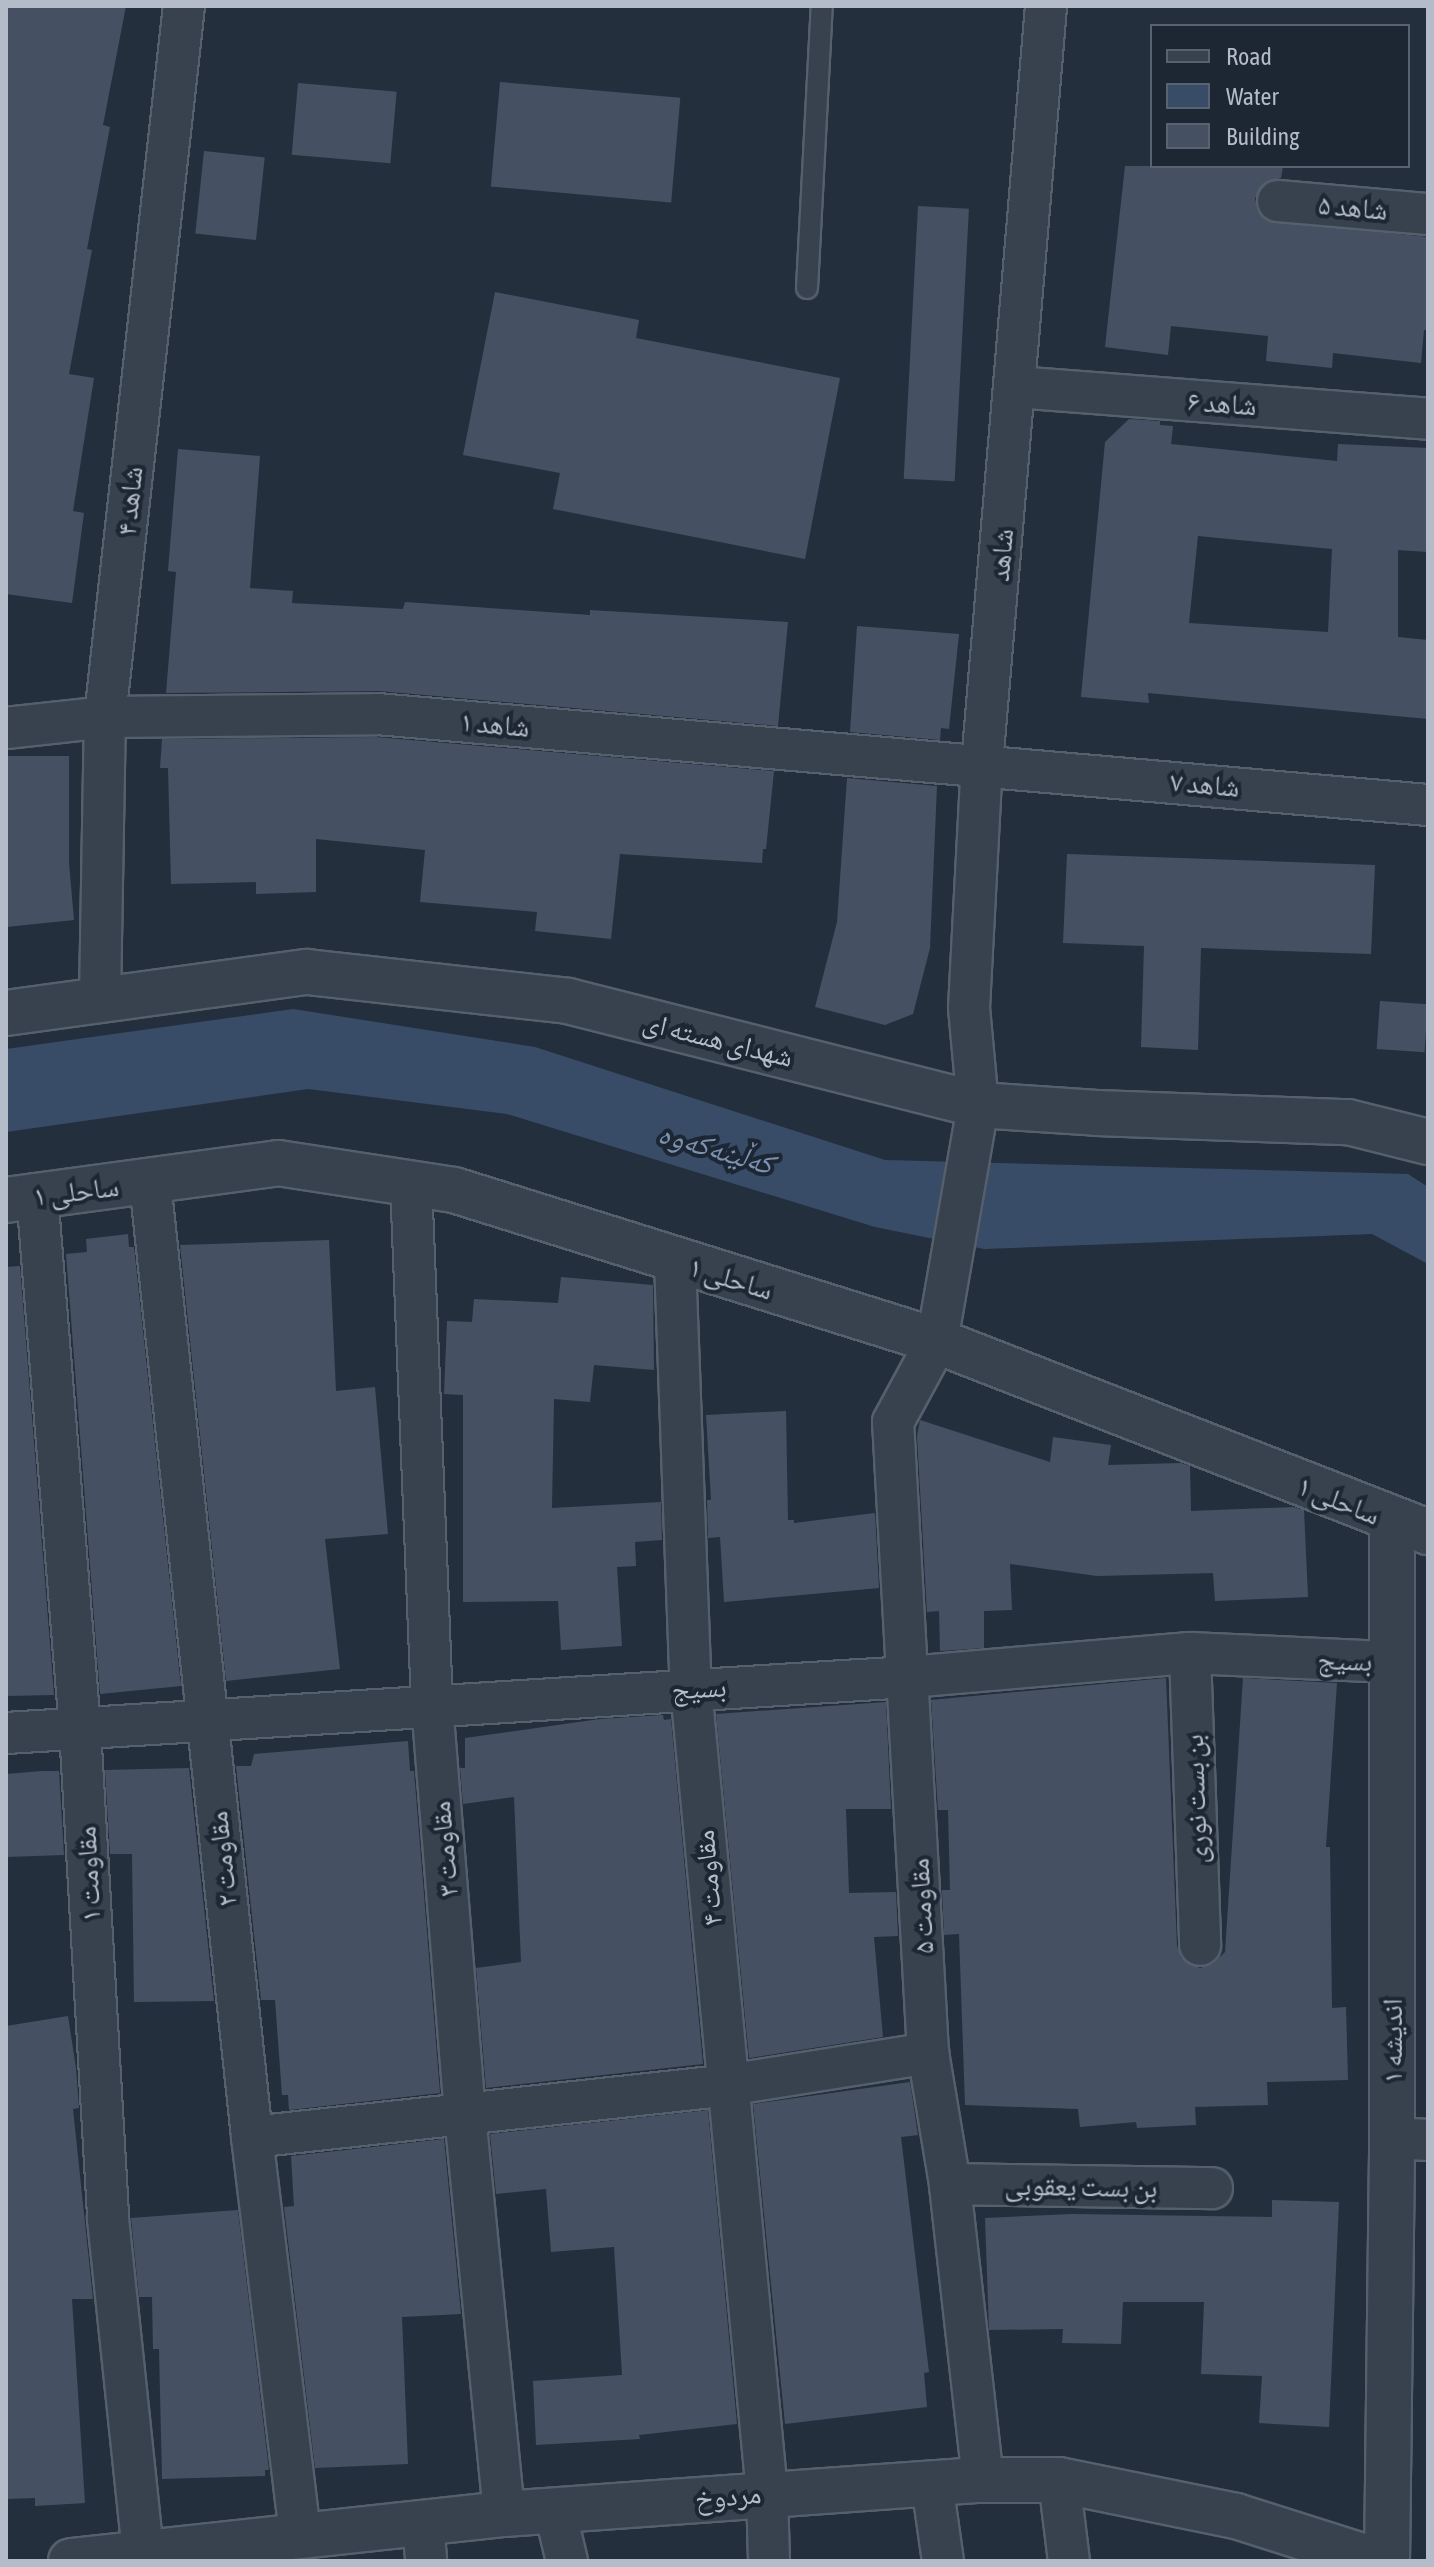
<!DOCTYPE html>
<meta charset="utf-8">
<style>
body{margin:0}
#map{position:relative;width:1434px;height:2567px;overflow:hidden;background:#242f3e;font-family:"Asap Condensed","Noto Naskh Arabic",sans-serif}
div>[style]{position:absolute}
.water>*{inset:0;background:#394c67}
.building>*{inset:0;background:#455162;transform-origin:0 0}
.roads{filter:drop-shadow(2px 0 #565f6c) drop-shadow(-2px 0 #565f6c) drop-shadow(0 2px #565f6c) drop-shadow(0 -2px #565f6c)}
.service>*{height:20px;margin:-10px;padding:0 10px;transform-origin:10px;border-radius:10px;background:#38414e}
.minor>*{height:40px;margin:-20px;padding:0 20px;transform-origin:20px;border-radius:20px;background:#38414e}
.tertiary>*{height:44px;margin:-22px;padding:0 22px;transform-origin:22px;border-radius:22px;background:#38414e}
span{translate:-50% -50%;white-space:nowrap;text-align:center;line-height:1.15;-webkit-text-stroke:8px #1d2633;paint-order:stroke}
.street-label{font-size:28px;color:#b4bcc9}
.water-label{font-size:30px;color:#7c92b1;font-style:italic}
.frame{position:absolute;inset:0;border:8px solid #b4bcc9;pointer-events:none}
.legend{position:absolute;left:1150px;top:24px;width:260px;height:144px;box-sizing:border-box;background:#1d2633;border:2px solid #59626f;margin:0;padding:10px 14px;list-style:none;font-size:24px;color:#b4bcc9}
.legend li{display:flex;align-items:center;gap:16px;height:40px}
.legend b{width:40px;border:2px solid #59626f}
</style>
<div id="map">
<div class="water">
<div style="clip-path:polygon(293px 1009px,535px 1047px,885px 1160px,1408px 1174px,1428px 1187px,1428px 1264px,1372px 1234px,984px 1249px,875px 1227px,507px 1114px,308px 1089px,6px 1132px,6px 1049px)"></div>
</div>
<div class="building">
<div style="clip-path:polygon(6px 6px,126px 6px,103px 125px,110px 127px,87px 249px,92px 250px,69px 374px,94px 378px,73px 511px,84px 513px,72px 603px,6px 594px)"></div>
<div style="left:500px;top:82px;width:181px;height:105px;rotate:5deg"></div>
<div style="left:298px;top:83px;width:99px;height:72px;rotate:5deg"></div>
<div style="left:204px;top:151px;width:61px;height:83px;rotate:6deg"></div>
<div style="clip-path:polygon(1125px 166px,1283px 166px,1281px 178px,1268px 181px,1255px 198px,1257px 210px,1266px 220px,1428px 237px,1428px 330px,1424px 330px,1421px 363px,1333px 353px,1332px 368px,1266px 361px,1268px 336px,1171px 326px,1168px 355px,1105px 347px)"></div>
<div style="left:918px;top:206px;width:51px;height:273px;rotate:3deg"></div>
<div style="clip-path:polygon(495px 292px,639px 320px,636px 338px,840px 378px,805px 559px,553px 509px,560px 473px,463px 455px)"></div>
<div style="clip-path:polygon(evenodd,1129px 419px,1160px 421px,1160px 425px,1173px 426px,1171px 444px,1337px 461px,1338px 444px,1428px 448px,1428px 552px,1398px 550px,1398px 637px,1428px 640px,1428px 719px,1148px 693px,1149px 703px,1081px 697px,1105px 442px,1129px 419px,1198px 536px,1332px 549px,1328px 632px,1189px 623px,1198px 536px)"></div>
<div style="clip-path:polygon(178px 449px,260px 456px,250px 588px,293px 591px,292px 603px,403px 609px,405px 602px,590px 615px,590px 610px,788px 622px,778px 726px,379px 691px,166px 693px,176px 572px,168px 571px)"></div>
<div style="clip-path:polygon(857px 626px,959px 634px,949px 729px,941px 728px,940px 740px,850px 732px)"></div>
<div style="clip-path:polygon(376px 737px,774px 771px,766px 849px,763px 849px,762px 863px,620px 854px,611px 939px,535px 931px,537px 912px,420px 902px,425px 850px,316px 839px,316px 892px,256px 894px,256px 882px,171px 884px,168px 768px,160px 768px,162px 739px)"></div>
<div style="clip-path:polygon(6px 756px,69px 756px,69px 863px,74px 920px,6px 927px)"></div>
<div style="clip-path:polygon(847px 778px,937px 786px,930px 948px,913px 1014px,885px 1025px,815px 1007px,837px 922px)"></div>
<div style="clip-path:polygon(1067px 854px,1375px 865px,1371px 954px,1201px 948px,1198px 1050px,1141px 1047px,1144px 946px,1063px 943px)"></div>
<div style="left:1380px;top:1001px;width:48px;height:48px;rotate:4deg"></div>
<div style="clip-path:polygon(128px 1234px,129px 1247px,134px 1247px,181px 1686px,100px 1694px,66px 1254px,87px 1252px,86px 1239px)"></div>
<div style="clip-path:polygon(329px 1240px,336px 1391px,375px 1387px,388px 1534px,325px 1539px,340px 1669px,226px 1681px,180px 1245px)"></div>
<div style="clip-path:polygon(20px 1266px,54px 1695px,6px 1696px,6px 1267px)"></div>
<div style="clip-path:polygon(561px 1277px,653px 1285px,654px 1370px,594px 1365px,590px 1402px,554px 1399px,552px 1508px,661px 1502px,662px 1540px,635px 1542px,636px 1566px,617px 1567px,622px 1646px,561px 1650px,558px 1601px,463px 1602px,463px 1395px,444px 1394px,447px 1321px,472px 1322px,474px 1299px,558px 1303px)"></div>
<div style="clip-path:polygon(786px 1411px,788px 1520px,794px 1520px,794px 1523px,875px 1513px,879px 1588px,724px 1602px,720px 1537px,708px 1538px,707px 1500px,711px 1500px,706px 1415px)"></div>
<div style="clip-path:polygon(920px 1420px,1050px 1462px,1053px 1437px,1111px 1445px,1108px 1465px,1181px 1463px,1190px 1466px,1191px 1511px,1294px 1507px,1304px 1510px,1308px 1597px,1215px 1601px,1213px 1573px,1097px 1576px,1010px 1564px,1012px 1610px,984px 1611px,984px 1648px,940px 1651px,939px 1611px,927px 1612px,917px 1436px)"></div>
<div style="clip-path:polygon(1166px 1678px,1177px 1946px,1181px 1958px,1200px 1968px,1213px 1964px,1225px 1952px,1243px 1678px,1337px 1683px,1326px 1847px,1330px 1847px,1332px 2008px,1346px 2007px,1348px 2080px,1267px 2082px,1268px 2105px,1195px 2107px,1196px 2125px,1137px 2128px,1136px 2122px,1080px 2127px,1078px 2109px,965px 2105px,959px 1934px,944px 1935px,942px 1890px,950px 1890px,948px 1810px,938px 1810px,931px 1700px)"></div>
<div style="clip-path:polygon(886px 1702px,891px 1809px,846px 1809px,849px 1893px,896px 1892px,898px 1936px,874px 1937px,883px 2037px,749px 2058px,716px 1714px)"></div>
<div style="clip-path:polygon(663px 1715px,664px 1720px,671px 1719px,703px 2064px,486px 2088px,476px 1968px,521px 1962px,514px 1797px,463px 1804px,460px 1768px,465px 1768px,465px 1738px,600px 1719px)"></div>
<div style="clip-path:polygon(408px 1741px,410px 1771px,414px 1771px,440px 2093px,289px 2110px,288px 2095px,282px 2095px,275px 2000px,261px 2000px,236px 1766px,251px 1766px,254px 1754px)"></div>
<div style="clip-path:polygon(189px 1768px,214px 2001px,134px 2002px,132px 1854px,110px 1854px,105px 1770px)"></div>
<div style="clip-path:polygon(42px 1771px,59px 1771px,64px 1855px,6px 1857px,6px 1774px)"></div>
<div style="clip-path:polygon(68px 2016px,76px 2068px,79px 2108px,73px 2109px,93px 2299px,72px 2299px,85px 2503px,35px 2506px,35px 2498px,6px 2499px,6px 2026px)"></div>
<div style="clip-path:polygon(910px 2082px,918px 2135px,901px 2137px,929px 2372px,924px 2373px,927px 2407px,785px 2424px,753px 2104px)"></div>
<div style="clip-path:polygon(708px 2110px,737px 2424px,639px 2435px,640px 2439px,536px 2445px,533px 2381px,622px 2375px,614px 2247px,551px 2252px,546px 2189px,496px 2194px,490px 2134px)"></div>
<div style="clip-path:polygon(444px 2139px,461px 2314px,402px 2317px,408px 2464px,315px 2468px,284px 2207px,294px 2206px,291px 2156px)"></div>
<div style="clip-path:polygon(1272px 2200px,1339px 2202px,1329px 2427px,1259px 2423px,1262px 2376px,1201px 2374px,1204px 2302px,1123px 2302px,1121px 2344px,1062px 2343px,1063px 2329px,989px 2330px,985px 2218px,1072px 2214px,1272px 2217px)"></div>
<div style="clip-path:polygon(238px 2210px,269px 2470px,265px 2470px,265px 2476px,162px 2479px,159px 2349px,153px 2349px,152px 2297px,139px 2297px,131px 2218px)"></div>
</div>
<div class="roads">
<div class="service">
<div style="left:807px;top:288px;width:282px;rotate:-87deg"></div>
</div>
<div class="minor">
<div style="left:1278px;top:201px;width:151px;rotate:5deg"></div>
<div style="left:1016px;top:387px;width:413px;rotate:4.4deg"></div>
<div style="left:6px;top:728px;width:100px;rotate:-6.3deg"></div>
<div style="left:105px;top:717px;width:272px;rotate:-0.6deg"></div>
<div style="left:377px;top:714px;width:1055px;rotate:4.95deg"></div>
<div style="left:100px;top:998px;width:281px;rotate:-89deg"></div>
<div style="left:105px;top:717px;width:715px;rotate:-83.66deg"></div>
<div style="left:150px;top:1182px;width:960px;rotate:83.9deg"></div>
<div style="left:252px;top:2137px;width:401px;rotate:83.1deg"></div>
<div style="left:411px;top:1183px;width:521px;rotate:87.69deg"></div>
<div style="left:432px;top:1704px;width:412px;rotate:85.4deg"></div>
<div style="left:465px;top:2115px;width:401px;rotate:84.4deg"></div>
<div style="left:37px;top:1194px;width:537px;rotate:85.4deg"></div>
<div style="left:80px;top:1729px;width:491px;rotate:86.7deg"></div>
<div style="left:108px;top:2219px;width:344px;rotate:84deg"></div>
<div style="left:675px;top:1261px;width:428px;rotate:87.9deg"></div>
<div style="left:691px;top:1689px;width:808px;rotate:84.6deg"></div>
<div style="left:767px;top:2493px;width:68px;rotate:88.3deg"></div>
<div style="left:1190px;top:1653px;width:292px;rotate:88deg"></div>
<div style="left:6px;top:1733px;width:905px;rotate:-3.55deg"></div>
<div style="left:909px;top:1677px;width:282px;rotate:-4.9deg"></div>
<div style="left:1190px;top:1653px;width:201px;rotate:2.6deg"></div>
<div style="left:252px;top:2137px;width:478px;rotate:-6.2deg"></div>
<div style="left:727px;top:2085px;width:204px;rotate:-9deg"></div>
<div style="left:1392px;top:2138px;width:36px;rotate:3deg"></div>
<div style="left:950px;top:2184px;width:262px;rotate:0.9deg"></div>
<div style="left:983px;top:2480px;width:298px;rotate:-96.4deg"></div>
<div style="left:950px;top:2184px;width:133px;rotate:-99.5deg"></div>
<div style="left:928px;top:2053px;width:632px;rotate:-93.17deg"></div>
<div style="left:893px;top:1422px;width:92px;rotate:-61.5deg"></div>
<div style="left:937px;top:1341px;width:240px;rotate:-80.1deg"></div>
<div style="left:978px;top:1105px;width:97px;rotate:-95.3deg"></div>
<div style="left:969px;top:1008px;width:244px;rotate:-87deg"></div>
<div style="left:982px;top:764px;width:761px;rotate:-85.17deg"></div>
<div style="left:1059px;top:2480px;width:82px;rotate:83deg"></div>
<div style="left:932px;top:2484px;width:78px;rotate:81.9deg"></div>
<div style="left:555px;top:2511px;width:51px;rotate:76.5deg"></div>
<div style="left:423px;top:2524px;width:37px;rotate:85deg"></div>
</div>
<div class="tertiary">
<div style="left:6px;top:1013px;width:304px;rotate:-7.8deg"></div>
<div style="left:307px;top:972px;width:263px;rotate:6.3deg"></div>
<div style="left:568px;top:1001px;width:423px;rotate:14.2deg"></div>
<div style="left:978px;top:1105px;width:119px;rotate:3.8deg"></div>
<div style="left:1097px;top:1113px;width:251px;rotate:2.1deg"></div>
<div style="left:1348px;top:1122px;width:82px;rotate:14deg"></div>
<div style="left:6px;top:1200px;width:275px;rotate:-7.7deg"></div>
<div style="left:278px;top:1163px;width:178px;rotate:8.7deg"></div>
<div style="left:454px;top:1190px;width:506px;rotate:17.36deg"></div>
<div style="left:937px;top:1341px;width:527px;rotate:21.26deg"></div>
<div style="left:71px;top:2561px;width:436px;rotate:-6.2deg"></div>
<div style="left:504px;top:2514px;width:480px;rotate:-4.1deg"></div>
<div style="left:983px;top:2480px;width:76px"></div>
<div style="left:1059px;top:2480px;width:181px;rotate:11.5deg"></div>
<div style="left:1236px;top:2516px;width:149px;rotate:17.6deg"></div>
<div style="left:1387px;top:2561px;width:423px;rotate:-89.3deg"></div>
<div style="left:1392px;top:2138px;width:617px;rotate:-90deg"></div>
</div>
</div>
<div class="street-label">
<span style="left:1353px;top:207px;rotate:5deg">شاهد ۵</span>
<span style="left:1222px;top:403px;rotate:4deg">شاهد ۶</span>
<span style="left:129px;top:501px;rotate:-84deg">شاهد ۴</span>
<span style="left:1001px;top:555px;rotate:-85deg">شاهد</span>
<span style="left:495px;top:724px;rotate:5deg">شاهد ۱</span>
<span style="left:1205px;top:784px;rotate:5deg">شاهد ۷</span>
<span style="left:718px;top:1039px;rotate:14deg">شهدای هسته ای</span>
<span style="left:76px;top:1191px;rotate:-7deg">ساحلی ۱</span>
<span style="left:731px;top:1278px;rotate:17deg">ساحلی ۱</span>
<span style="left:1339px;top:1500px;rotate:22deg">ساحلی ۱</span>
<span style="left:1345px;top:1660px;rotate:2deg">بسیج</span>
<span style="left:699px;top:1688px;rotate:-3deg">بسیج</span>
<span style="left:1195px;top:1799px;rotate:-92deg">بن بست نوری</span>
<span style="left:444px;top:1849px;rotate:-95deg">مقاومت ۳</span>
<span style="left:222px;top:1859px;rotate:-96deg">مقاومت ۲</span>
<span style="left:88px;top:1874px;rotate:-93deg">مقاومت ۱</span>
<span style="left:708px;top:1878px;rotate:-95deg">مقاومت ۴</span>
<span style="left:921px;top:1906px;rotate:-93deg">مقاومت ۵</span>
<span style="left:1392px;top:2041px;rotate:-90deg">اندیشه ۱</span>
<span style="left:1081px;top:2186px;rotate:1deg">بن بست یعقوبی</span>
<span style="left:728px;top:2496px;rotate:-5deg">مردوخ</span>
</div>
<div class="water-label">
<span style="left:716px;top:1148px;rotate:16deg">کەڵینەکەوە</span>
</div>
<div class="frame"></div>
<ul class="legend">
<li><b style="height:10px;background:#38414e"></b>Road</li>
<li><b style="height:22px;background:#394c67"></b>Water</li>
<li><b style="height:22px;background:#455162"></b>Building</li>
</ul>
</div>
